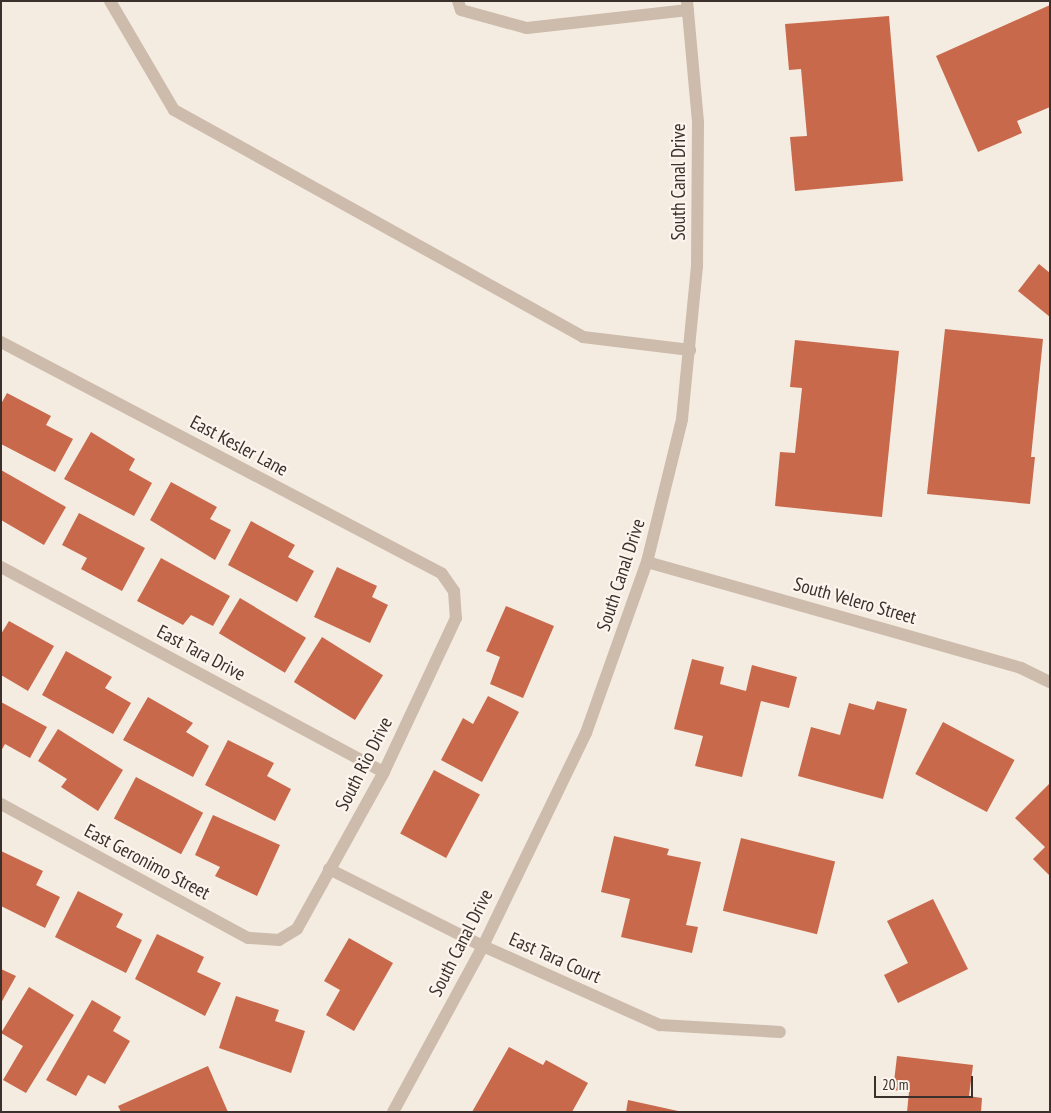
<!DOCTYPE html>
<style>
body{margin:0}
#map{position:relative;width:1051px;height:1113px;overflow:hidden;background:#f4ebe1;font-family:"PT Sans Narrow",sans-serif}
div>[style]{position:absolute}
.building>*{inset:0;background:#c8694b;transform-origin:0 0}
.minor>*{height:12px;margin:-6px;padding:0 6px;transform-origin:6px;border-radius:6px;background:#cdbbac}
span{translate:-50% -50%;white-space:nowrap;text-align:center;line-height:1.15;-webkit-text-stroke:4.5px #fbf5ee;paint-order:stroke}
.street-label{font-size:19px;color:#3b302b}
.frame{position:absolute;inset:0;border:2px solid #3b302b;pointer-events:none}
.scale{position:absolute;left:874px;top:1076px;width:99px;height:22px;box-sizing:border-box;border:2px solid #3b302b;border-top:0;padding-left:6px;font-size:15px;line-height:18px;white-space:nowrap;color:#3b302b;-webkit-text-stroke:4px #fbf5ee;paint-order:stroke}
</style>
<div id="map">
<div class="building">
<div style="clip-path:polygon(1050px 5px,1050px 107px,1017px 121px,1022px 133px,978px 152px,936px 56px)"></div>
<div style="clip-path:polygon(889px 16px,903px 181px,795px 191px,790px 137px,807px 136px,801px 69px,789px 70px,785px 24px)"></div>
<div style="clip-path:polygon(1039px 264px,1050px 273px,1050px 317px,1018px 291px)"></div>
<div style="clip-path:polygon(945px 329px,1043px 339px,1031px 457px,1035px 457px,1030px 504px,927px 494px)"></div>
<div style="clip-path:polygon(795px 340px,899px 351px,882px 517px,775px 506px,780px 452px,795px 453px,802px 388px,790px 387px)"></div>
<div style="clip-path:polygon(7px 393px,51px 416px,46px 425px,73px 439px,55px 472px,1px 444px,1px 404px)"></div>
<div style="clip-path:polygon(91px 432px,135px 459px,129px 470px,152px 483px,134px 516px,64px 479px)"></div>
<div style="clip-path:polygon(1px 470px,66px 507px,44px 545px,1px 520px)"></div>
<div style="clip-path:polygon(171px 482px,217px 507px,210px 519px,231px 530px,215px 560px,150px 520px)"></div>
<div style="clip-path:polygon(79px 513px,145px 548px,122px 591px,81px 569px,87px 558px,62px 545px)"></div>
<div style="clip-path:polygon(251px 521px,295px 545px,288px 557px,314px 571px,297px 602px,228px 565px)"></div>
<div style="clip-path:polygon(161px 558px,230px 596px,213px 626px,191px 615px,183px 625px,137px 601px)"></div>
<div style="clip-path:polygon(337px 567px,377px 586px,372px 597px,388px 605px,370px 643px,314px 617px)"></div>
<div style="left:240px;top:598px;width:77px;height:41px;rotate:31deg"></div>
<div style="clip-path:polygon(506px 606px,554px 626px,523px 698px,490px 684px,500px 657px,486px 651px)"></div>
<div style="clip-path:polygon(9px 621px,54px 646px,28px 691px,1px 675px,1px 634px)"></div>
<div style="left:322px;top:637px;width:72px;height:53px;rotate:32deg"></div>
<div style="clip-path:polygon(66px 651px,112px 677px,105px 688px,131px 703px,113px 734px,42px 695px)"></div>
<div style="clip-path:polygon(692px 659px,724px 667px,720px 684px,746px 691px,752px 665px,797px 677px,789px 708px,761px 701px,742px 777px,695px 766px,703px 736px,674px 729px)"></div>
<div style="clip-path:polygon(488px 696px,519px 712px,482px 782px,441px 760px,463px 718px,473px 724px)"></div>
<div style="clip-path:polygon(148px 697px,193px 723px,186px 732px,209px 746px,193px 777px,123px 740px)"></div>
<div style="clip-path:polygon(877px 701px,907px 709px,883px 799px,798px 776px,811px 727px,840px 735px,849px 703px,874px 710px)"></div>
<div style="clip-path:polygon(1px 702px,47px 727px,30px 758px,5px 744px,1px 751px)"></div>
<div style="left:943px;top:722px;width:81px;height:59px;rotate:28deg"></div>
<div style="clip-path:polygon(58px 729px,123px 770px,98px 811px,61px 787px,67px 779px,38px 761px)"></div>
<div style="clip-path:polygon(228px 740px,274px 763px,267px 776px,291px 789px,275px 821px,205px 785px)"></div>
<div style="left:434px;top:770px;width:52px;height:72px;rotate:28deg"></div>
<div style="left:136px;top:777px;width:76px;height:47px;rotate:28deg"></div>
<div style="clip-path:polygon(1050px 783px,1050px 876px,1033px 859px,1045px 847px,1015px 818px)"></div>
<div style="clip-path:polygon(213px 815px,280px 845px,257px 896px,215px 876px,220px 867px,195px 855px)"></div>
<div style="clip-path:polygon(614px 836px,669px 849px,667px 855px,701px 862px,686px 925px,698px 927px,692px 953px,621px 937px,630px 899px,601px 892px)"></div>
<div style="left:741px;top:838px;width:97px;height:75px;rotate:14deg"></div>
<div style="clip-path:polygon(1px 851px,43px 871px,36px 885px,60px 897px,45px 928px,1px 906px)"></div>
<div style="clip-path:polygon(78px 891px,123px 914px,116px 927px,142px 940px,126px 973px,55px 937px)"></div>
<div style="clip-path:polygon(933px 899px,968px 969px,898px 1003px,884px 975px,908px 963px,887px 921px)"></div>
<div style="clip-path:polygon(157px 934px,204px 957px,197px 972px,221px 983px,205px 1016px,135px 979px)"></div>
<div style="clip-path:polygon(349px 938px,393px 963px,354px 1031px,326px 1015px,340px 990px,324px 981px)"></div>
<div style="clip-path:polygon(1px 969px,16px 976px,1px 1003px)"></div>
<div style="clip-path:polygon(29px 987px,74px 1015px,26px 1093px,3px 1080px,23px 1046px,1px 1033px)"></div>
<div style="clip-path:polygon(236px 996px,279px 1010px,275px 1021px,305px 1031px,291px 1073px,219px 1048px)"></div>
<div style="clip-path:polygon(92px 1000px,121px 1017px,113px 1031px,130px 1041px,105px 1084px,88px 1075px,76px 1096px,46px 1080px)"></div>
<div style="clip-path:polygon(509px 1047px,543px 1065px,546px 1060px,588px 1083px,572px 1112px,472px 1112px)"></div>
<div style="clip-path:polygon(897px 1056px,973px 1065px,969px 1096px,982px 1098px,981px 1112px,907px 1112px,909px 1092px,893px 1090px)"></div>
<div style="clip-path:polygon(208px 1066px,228px 1112px,121px 1112px,118px 1106px)"></div>
<div style="clip-path:polygon(628px 1100px,678px 1111px,678px 1112px,626px 1112px)"></div>
</div>
<div class="minor">
<div style="left:110px;top:1px;width:126px;rotate:59.6deg"></div>
<div style="left:174px;top:110px;width:468px;rotate:29deg"></div>
<div style="left:583px;top:337px;width:108px;rotate:6.9deg"></div>
<div style="left:458px;top:1px;width:9px;rotate:72deg"></div>
<div style="left:461px;top:10px;width:68px;rotate:15.3deg"></div>
<div style="left:527px;top:28px;width:162px;rotate:-6.4deg"></div>
<div style="left:1px;top:342px;width:498px;rotate:27.7deg"></div>
<div style="left:442px;top:574px;width:21px;rotate:55deg"></div>
<div style="left:454px;top:591px;width:27px;rotate:86deg"></div>
<div style="left:456px;top:618px;width:170px;rotate:115.1deg"></div>
<div style="left:384px;top:772px;width:179px;rotate:119deg"></div>
<div style="left:297px;top:929px;width:21px;rotate:149deg"></div>
<div style="left:279px;top:940px;width:31px;rotate:-176deg"></div>
<div style="left:248px;top:938px;width:281px;rotate:-151.5deg"></div>
<div style="left:647px;top:562px;width:389px;rotate:15.8deg"></div>
<div style="left:1021px;top:668px;width:32px;rotate:26deg"></div>
<div style="left:1px;top:567px;width:434px;rotate:28.2deg"></div>
<div style="left:329px;top:869px;width:172px;rotate:26.6deg"></div>
<div style="left:483px;top:946px;width:194px;rotate:24.1deg"></div>
<div style="left:660px;top:1025px;width:120px;rotate:3.3deg"></div>
<div style="left:393px;top:1112px;width:189px;rotate:-61.5deg"></div>
<div style="left:483px;top:946px;width:237px;rotate:-64.2deg"></div>
<div style="left:586px;top:733px;width:182px;rotate:-70.4deg"></div>
<div style="left:647px;top:562px;width:147px;rotate:-76.2deg"></div>
<div style="left:682px;top:419px;width:154px;rotate:-84.4deg"></div>
<div style="left:697px;top:266px;width:144px;rotate:-89.6deg"></div>
<div style="left:698px;top:122px;width:121px;rotate:-95.2deg"></div>
</div>
<div class="street-label">
<span style="left:679px;top:182px;rotate:-90deg">South Canal Drive</span>
<span style="left:239px;top:446px;rotate:28deg">East Kesler Lane</span>
<span style="left:621px;top:575px;rotate:-72deg">South Canal Drive</span>
<span style="left:855px;top:601px;rotate:16deg">South Velero Street</span>
<span style="left:201px;top:653px;rotate:28deg">East Tara Drive</span>
<span style="left:364px;top:764px;rotate:-63deg">South Rio Drive</span>
<span style="left:147px;top:862px;rotate:28deg">East Geronimo Street</span>
<span style="left:461px;top:943px;rotate:-63deg">South Canal Drive</span>
<span style="left:555px;top:958px;rotate:24deg">East Tara Court</span>
</div>
<div class="frame"></div>
<div class="scale">20 m</div>
</div>
